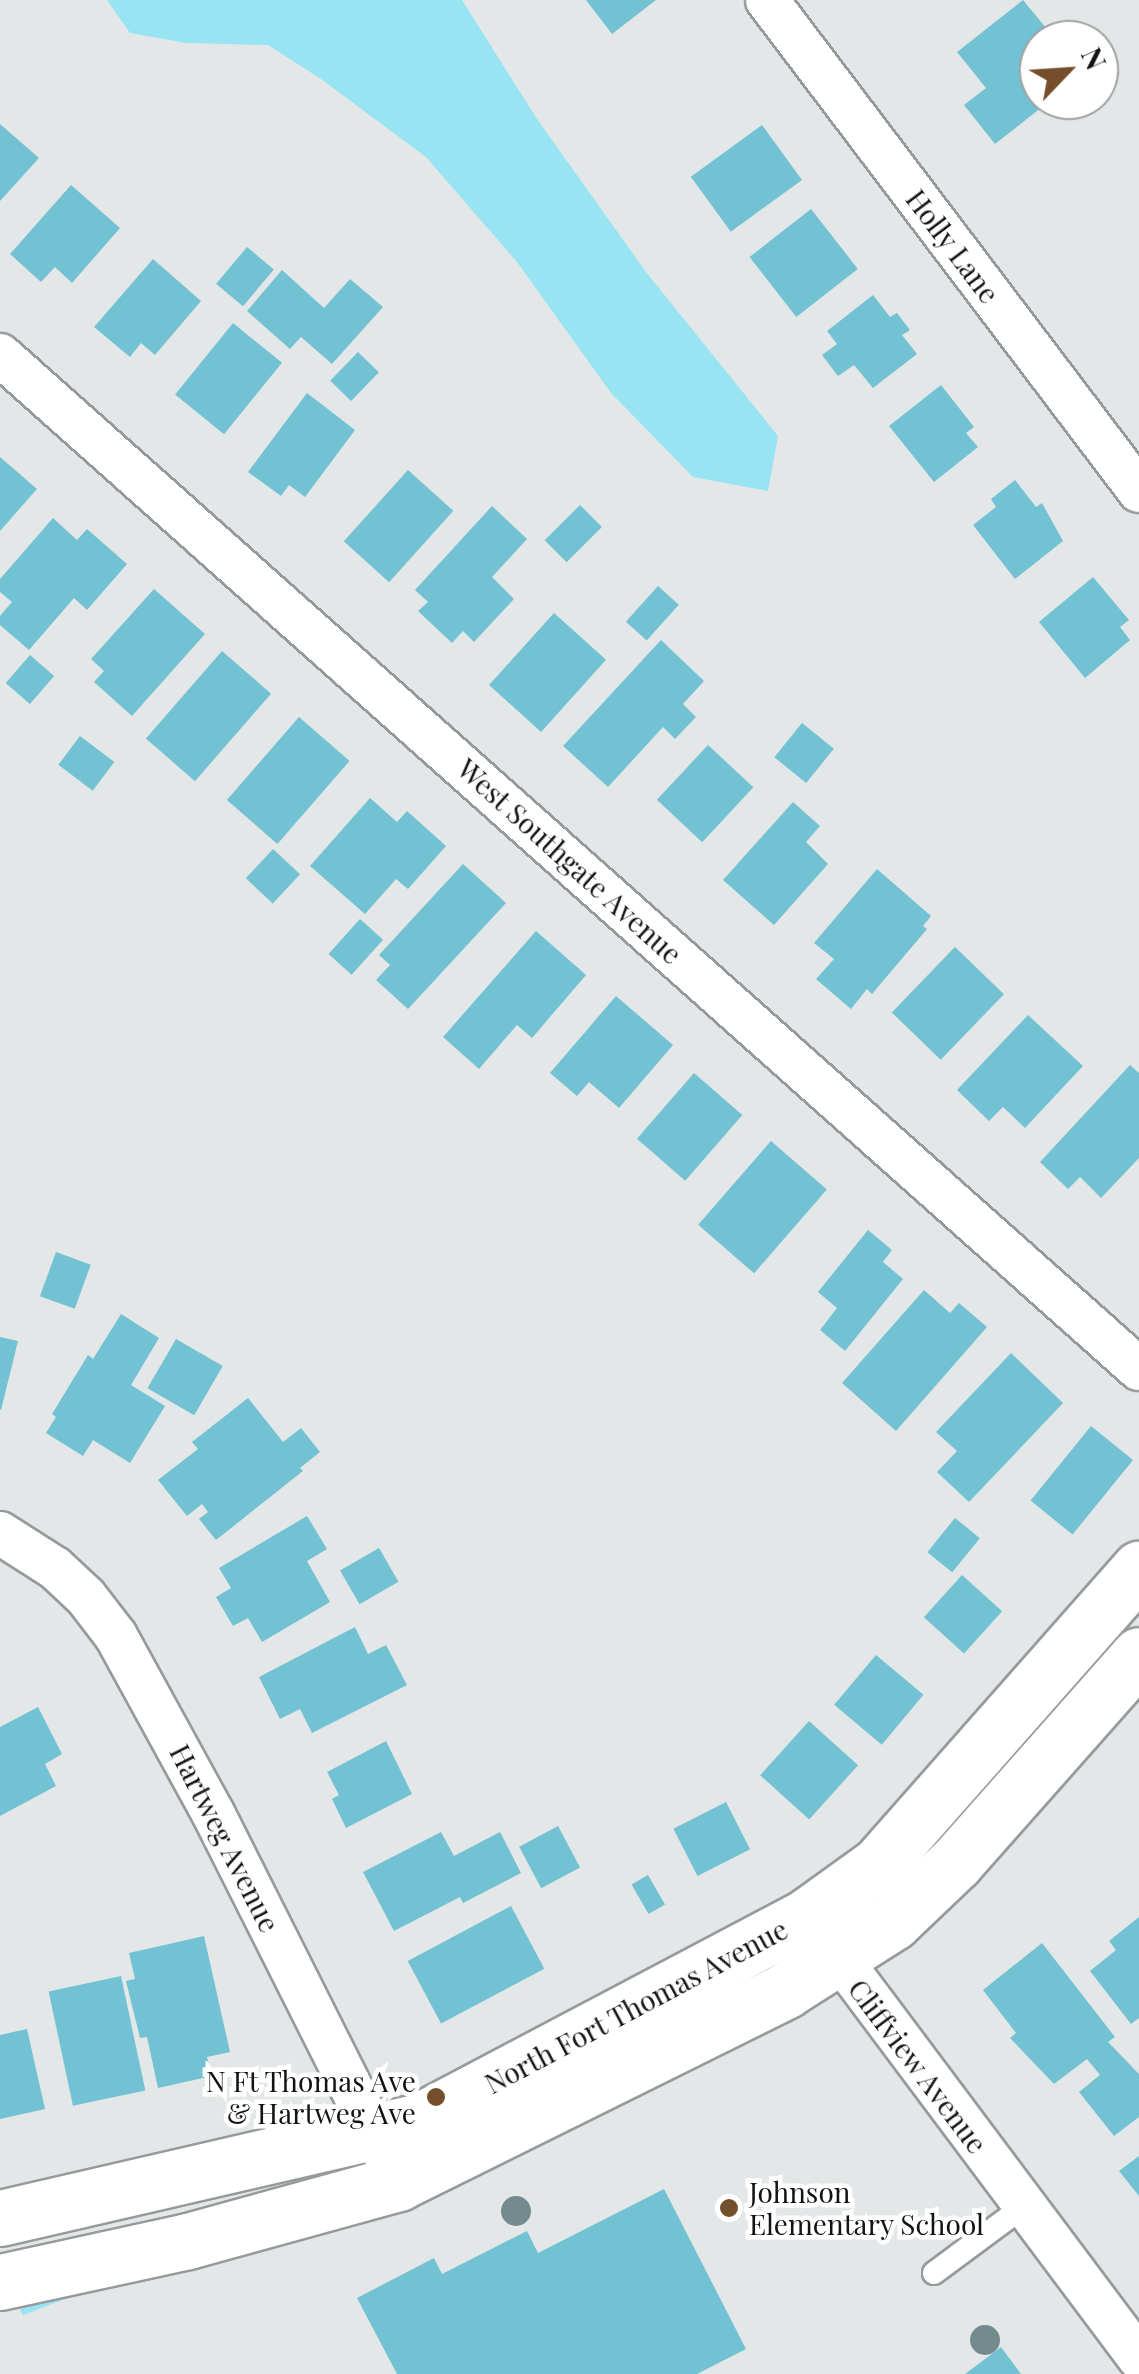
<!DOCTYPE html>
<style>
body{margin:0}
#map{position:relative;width:1139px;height:2374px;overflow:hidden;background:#e3e7e7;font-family:"Playfair Display",serif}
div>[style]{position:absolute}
.green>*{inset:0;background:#99e4f3;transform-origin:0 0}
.building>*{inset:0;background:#72c2d3;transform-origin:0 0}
.roads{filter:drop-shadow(2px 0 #979a9b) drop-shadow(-2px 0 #979a9b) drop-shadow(0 2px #979a9b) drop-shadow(0 -2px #979a9b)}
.lane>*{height:22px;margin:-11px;padding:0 11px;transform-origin:11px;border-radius:11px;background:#fff}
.street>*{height:42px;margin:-21px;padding:0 21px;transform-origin:21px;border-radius:21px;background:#fff}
.secondary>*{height:55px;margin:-27.5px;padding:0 27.5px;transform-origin:27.5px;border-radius:27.5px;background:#fff}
.trees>*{width:30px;height:30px;margin:-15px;border-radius:50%;background:#738b8e}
.dots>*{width:28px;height:28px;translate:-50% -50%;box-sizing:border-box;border:5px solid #fff;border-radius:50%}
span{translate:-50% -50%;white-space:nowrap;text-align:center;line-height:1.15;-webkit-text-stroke:9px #fff;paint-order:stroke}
.street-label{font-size:28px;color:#121313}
.poi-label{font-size:28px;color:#121313}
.right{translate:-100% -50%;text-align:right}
.left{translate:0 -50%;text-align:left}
.north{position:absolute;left:1019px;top:20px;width:100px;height:100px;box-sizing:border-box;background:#fff;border:2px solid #a0a1a1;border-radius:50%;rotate:65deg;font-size:28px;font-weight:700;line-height:40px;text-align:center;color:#121313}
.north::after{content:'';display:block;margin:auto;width:35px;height:45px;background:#754f2b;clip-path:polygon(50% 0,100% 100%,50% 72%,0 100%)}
</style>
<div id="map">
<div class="green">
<div style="clip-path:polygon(107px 0,462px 0,537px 119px,646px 272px,778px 436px,768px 491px,693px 477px,611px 393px,517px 262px,426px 157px,321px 79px,268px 45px,186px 43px,130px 33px)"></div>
<div style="left:321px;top:2174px;width:25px;height:329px;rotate:69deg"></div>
</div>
<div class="building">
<div style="clip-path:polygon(586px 0,656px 0,612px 34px)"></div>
<div style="clip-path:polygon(1023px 0,1056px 40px,1039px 40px,1039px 100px,1051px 100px,995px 144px,964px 105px,986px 88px,957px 52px)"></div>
<div style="clip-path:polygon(0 124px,39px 158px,0 201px)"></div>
<div style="left:762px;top:125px;width:68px;height:88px;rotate:54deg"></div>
<div style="clip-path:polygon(71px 185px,120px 228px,72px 283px,55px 267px,41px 282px,10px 254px)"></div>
<div style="left:811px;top:209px;width:76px;height:78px;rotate:52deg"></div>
<div style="left:247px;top:247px;width:35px;height:48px;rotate:40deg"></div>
<div style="clip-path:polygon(153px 259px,201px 301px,155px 355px,141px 343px,130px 357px,94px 327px)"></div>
<div style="clip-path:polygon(282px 270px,324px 308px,350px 279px,383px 307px,332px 364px,301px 337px,290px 349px,247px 311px)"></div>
<div style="clip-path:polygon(873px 295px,890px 317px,897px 313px,910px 330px,902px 335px,917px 354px,873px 388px,854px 365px,838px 376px,822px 355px,837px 344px,827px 331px)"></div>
<div style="left:233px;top:323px;width:63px;height:92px;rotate:39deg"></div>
<div style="left:358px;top:352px;width:29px;height:40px;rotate:44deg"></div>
<div style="clip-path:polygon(941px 385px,974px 427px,966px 433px,978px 447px,934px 482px,889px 426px)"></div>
<div style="clip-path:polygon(307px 393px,355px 430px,305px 497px,289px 485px,281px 496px,248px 472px)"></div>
<div style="clip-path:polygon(0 457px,37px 489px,0 531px)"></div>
<div style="left:408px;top:470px;width:61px;height:96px;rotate:42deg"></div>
<div style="clip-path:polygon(1015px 480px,1036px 507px,1042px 503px,1063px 541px,1015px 579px,973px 525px,996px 507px,991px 499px)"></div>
<div style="left:580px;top:505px;width:31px;height:50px;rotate:45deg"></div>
<div style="clip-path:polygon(492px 506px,527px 539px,492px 577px,514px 599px,474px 642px,463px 631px,452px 643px,418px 611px,428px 602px,415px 590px)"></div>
<div style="clip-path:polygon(53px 518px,77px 540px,87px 529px,127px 564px,87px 610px,74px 598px,29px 650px,0 625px,0 616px,12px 602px,0 592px,0 579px)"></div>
<div style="clip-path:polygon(1093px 577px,1129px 620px,1120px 627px,1130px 640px,1085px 678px,1039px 622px)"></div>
<div style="left:658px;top:586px;width:28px;height:48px;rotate:42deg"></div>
<div style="clip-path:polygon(154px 589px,205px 634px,132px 716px,94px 682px,104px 671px,91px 659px)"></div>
<div style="left:554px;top:613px;width:70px;height:97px;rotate:42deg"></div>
<div style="clip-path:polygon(661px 640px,704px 681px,683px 704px,696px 717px,675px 739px,663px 727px,608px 787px,563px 746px)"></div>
<div style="left:222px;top:651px;width:65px;height:116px;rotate:41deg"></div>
<div style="left:30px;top:655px;width:32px;height:37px;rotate:41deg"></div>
<div style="left:299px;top:717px;width:67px;height:110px;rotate:41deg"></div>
<div style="left:802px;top:723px;width:41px;height:44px;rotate:39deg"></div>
<div style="left:80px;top:736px;width:43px;height:36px;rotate:37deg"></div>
<div style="left:708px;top:745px;width:62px;height:75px;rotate:43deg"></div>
<div style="clip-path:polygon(370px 798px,397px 822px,407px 811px,446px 846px,408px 889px,396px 879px,365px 914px,310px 866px)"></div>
<div style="clip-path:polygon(793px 802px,820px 826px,806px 842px,828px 864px,774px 925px,723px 880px)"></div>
<div style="left:273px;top:849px;width:37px;height:40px;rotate:43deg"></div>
<div style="clip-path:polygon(463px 864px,506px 903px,408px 1009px,376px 980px,390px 965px,379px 955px)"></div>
<div style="clip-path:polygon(877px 869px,931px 916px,923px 926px,927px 929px,872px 994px,867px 989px,851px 1009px,816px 979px,834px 959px,814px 943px)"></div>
<div style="left:360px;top:919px;width:31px;height:47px;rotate:42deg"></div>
<div style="clip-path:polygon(536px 931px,586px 975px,532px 1038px,517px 1025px,479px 1069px,443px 1037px)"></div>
<div style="left:955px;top:947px;width:68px;height:91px;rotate:44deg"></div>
<div style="clip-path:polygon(616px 996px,673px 1045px,619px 1108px,589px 1082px,577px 1096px,550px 1073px)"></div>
<div style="clip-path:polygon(1028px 1015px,1083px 1066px,1025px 1128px,1003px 1107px,989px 1121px,957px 1090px)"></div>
<div style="clip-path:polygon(1130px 1065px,1139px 1073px,1139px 1158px,1101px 1198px,1080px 1177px,1068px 1189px,1040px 1162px)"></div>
<div style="left:694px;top:1073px;width:64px;height:87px;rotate:41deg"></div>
<div style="left:771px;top:1141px;width:74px;height:111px;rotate:41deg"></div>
<div style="clip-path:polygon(868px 1230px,892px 1250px,883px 1262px,903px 1279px,845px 1351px,820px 1330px,837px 1308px,818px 1292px)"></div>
<div style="left:56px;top:1252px;width:37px;height:47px;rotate:20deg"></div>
<div style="clip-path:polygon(924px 1290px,950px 1313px,959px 1303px,987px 1327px,896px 1431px,842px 1383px)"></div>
<div style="clip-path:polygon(121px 1314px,159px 1338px,131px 1385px,165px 1406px,130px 1463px,93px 1440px,83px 1456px,46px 1433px,56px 1417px,52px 1414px,88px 1355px,93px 1359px)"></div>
<div style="clip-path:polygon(0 1337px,18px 1341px,1px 1410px,0 1409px)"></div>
<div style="left:176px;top:1339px;width:54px;height:57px;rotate:30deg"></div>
<div style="clip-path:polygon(1011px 1353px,1063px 1403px,969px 1502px,937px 1472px,957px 1451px,936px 1432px)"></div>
<div style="clip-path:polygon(248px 1398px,283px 1442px,301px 1428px,320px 1452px,300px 1468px,303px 1471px,216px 1540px,199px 1519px,208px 1512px,202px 1504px,187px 1516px,158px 1480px,198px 1449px,192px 1442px)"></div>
<div style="left:1091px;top:1426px;width:54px;height:96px;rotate:39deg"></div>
<div style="clip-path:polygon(307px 1516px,327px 1549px,307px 1561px,330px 1602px,262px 1642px,248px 1618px,233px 1626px,216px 1597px,231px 1588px,219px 1568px)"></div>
<div style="left:955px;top:1518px;width:32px;height:44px;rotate:39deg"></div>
<div style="left:379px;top:1548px;width:39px;height:45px;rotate:60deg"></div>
<div style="left:962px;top:1575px;width:54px;height:57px;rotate:42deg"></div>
<div style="clip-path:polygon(355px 1627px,368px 1654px,386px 1645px,407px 1685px,312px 1733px,300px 1709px,280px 1719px,259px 1677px)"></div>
<div style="left:876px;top:1655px;width:62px;height:65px;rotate:40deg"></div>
<div style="clip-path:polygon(38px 1707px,62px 1754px,45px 1764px,56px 1786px,0 1816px,0 1727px)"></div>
<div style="left:809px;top:1721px;width:66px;height:73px;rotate:42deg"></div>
<div style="clip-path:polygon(386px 1741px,412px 1794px,346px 1828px,332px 1799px,339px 1795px,327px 1772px)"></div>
<div style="left:726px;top:1802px;width:53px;height:59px;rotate:63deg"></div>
<div style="left:558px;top:1826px;width:47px;height:44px;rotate:62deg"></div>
<div style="clip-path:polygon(441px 1832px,454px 1856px,500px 1832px,521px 1873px,463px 1903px,460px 1897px,394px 1931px,363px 1872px)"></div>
<div style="left:648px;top:1875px;width:34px;height:19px;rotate:60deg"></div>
<div style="left:511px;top:1906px;width:71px;height:117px;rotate:62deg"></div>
<div style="clip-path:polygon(1139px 1917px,1139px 2018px,1131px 2024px,1090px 1971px,1116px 1950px,1109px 1941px)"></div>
<div style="clip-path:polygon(204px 1936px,230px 2052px,207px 2057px,212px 2076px,158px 2088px,147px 2037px,140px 2038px,126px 1981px,135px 1979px,129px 1953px)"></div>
<div style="clip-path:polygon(1042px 1943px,1115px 2037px,1108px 2042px,1139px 2074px,1139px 2117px,1114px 2136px,1079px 2092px,1100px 2075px,1087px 2059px,1054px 2084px,1010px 2038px,1016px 2033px,983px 1990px)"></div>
<div style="left:121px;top:1976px;width:117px;height:74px;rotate:78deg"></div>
<div style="clip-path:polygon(27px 2029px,45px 2109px,0 2119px,0 2035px)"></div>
<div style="clip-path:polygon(1139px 2156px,1139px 2196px,1119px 2171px)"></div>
<div style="clip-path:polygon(664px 2189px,746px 2349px,697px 2374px,397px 2374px,357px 2298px,434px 2258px,442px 2274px,527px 2231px,538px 2253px)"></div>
<div style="clip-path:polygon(1001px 2347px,1021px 2374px,965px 2374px)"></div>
</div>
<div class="roads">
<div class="lane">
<div style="left:934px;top:2273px;width:111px;rotate:-36.6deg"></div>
</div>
<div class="street">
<div style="left:767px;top:0;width:616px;rotate:52.85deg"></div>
<div style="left:0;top:355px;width:1525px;rotate:41.68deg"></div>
<div style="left:0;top:1533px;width:65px;rotate:32.5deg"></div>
<div style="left:55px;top:1568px;width:42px;rotate:43.1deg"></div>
<div style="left:86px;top:1597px;width:49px;rotate:52.4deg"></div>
<div style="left:116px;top:1636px;width:204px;rotate:61.3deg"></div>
<div style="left:214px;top:1815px;width:381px;rotate:63.3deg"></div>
<div style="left:820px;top:1932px;width:532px;rotate:53.17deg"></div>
</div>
<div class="secondary">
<div style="left:0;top:2218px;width:430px;rotate:-13deg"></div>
<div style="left:419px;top:2121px;width:439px;rotate:-27.8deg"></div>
<div style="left:807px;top:1916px;width:87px;rotate:-35.7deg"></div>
<div style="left:878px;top:1865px;width:395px;rotate:-48.6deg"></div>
<div style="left:0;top:2282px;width:192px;rotate:-12.3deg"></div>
<div style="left:188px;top:2241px;width:218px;rotate:-15.4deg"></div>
<div style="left:398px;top:2183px;width:433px;rotate:-26.4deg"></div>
<div style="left:786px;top:1990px;width:127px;rotate:-32.4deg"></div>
<div style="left:893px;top:1922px;width:87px;rotate:-43.6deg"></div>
<div style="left:956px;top:1862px;width:276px;rotate:-48.5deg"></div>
</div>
</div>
<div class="trees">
<div style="left:516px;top:2211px"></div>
<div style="left:985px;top:2340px"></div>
</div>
<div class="dots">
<div style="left:436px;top:2097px;background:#754f2b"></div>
<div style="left:729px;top:2208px;background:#754f2b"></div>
</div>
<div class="street-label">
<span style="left:953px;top:246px;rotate:53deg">Holly Lane</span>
<span style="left:570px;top:861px;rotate:42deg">West Southgate Avenue</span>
<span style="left:225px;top:1838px;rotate:63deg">Hartweg Avenue</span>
<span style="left:636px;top:2006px;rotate:-28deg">North Fort Thomas Avenue</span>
<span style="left:918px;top:2066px;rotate:53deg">Cliffview Avenue</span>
</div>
<div class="poi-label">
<span class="right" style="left:416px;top:2097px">N Ft Thomas Ave<br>&amp; Hartweg Ave</span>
<span class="left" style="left:749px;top:2208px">Johnson<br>Elementary School</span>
</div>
<div class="north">N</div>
</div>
